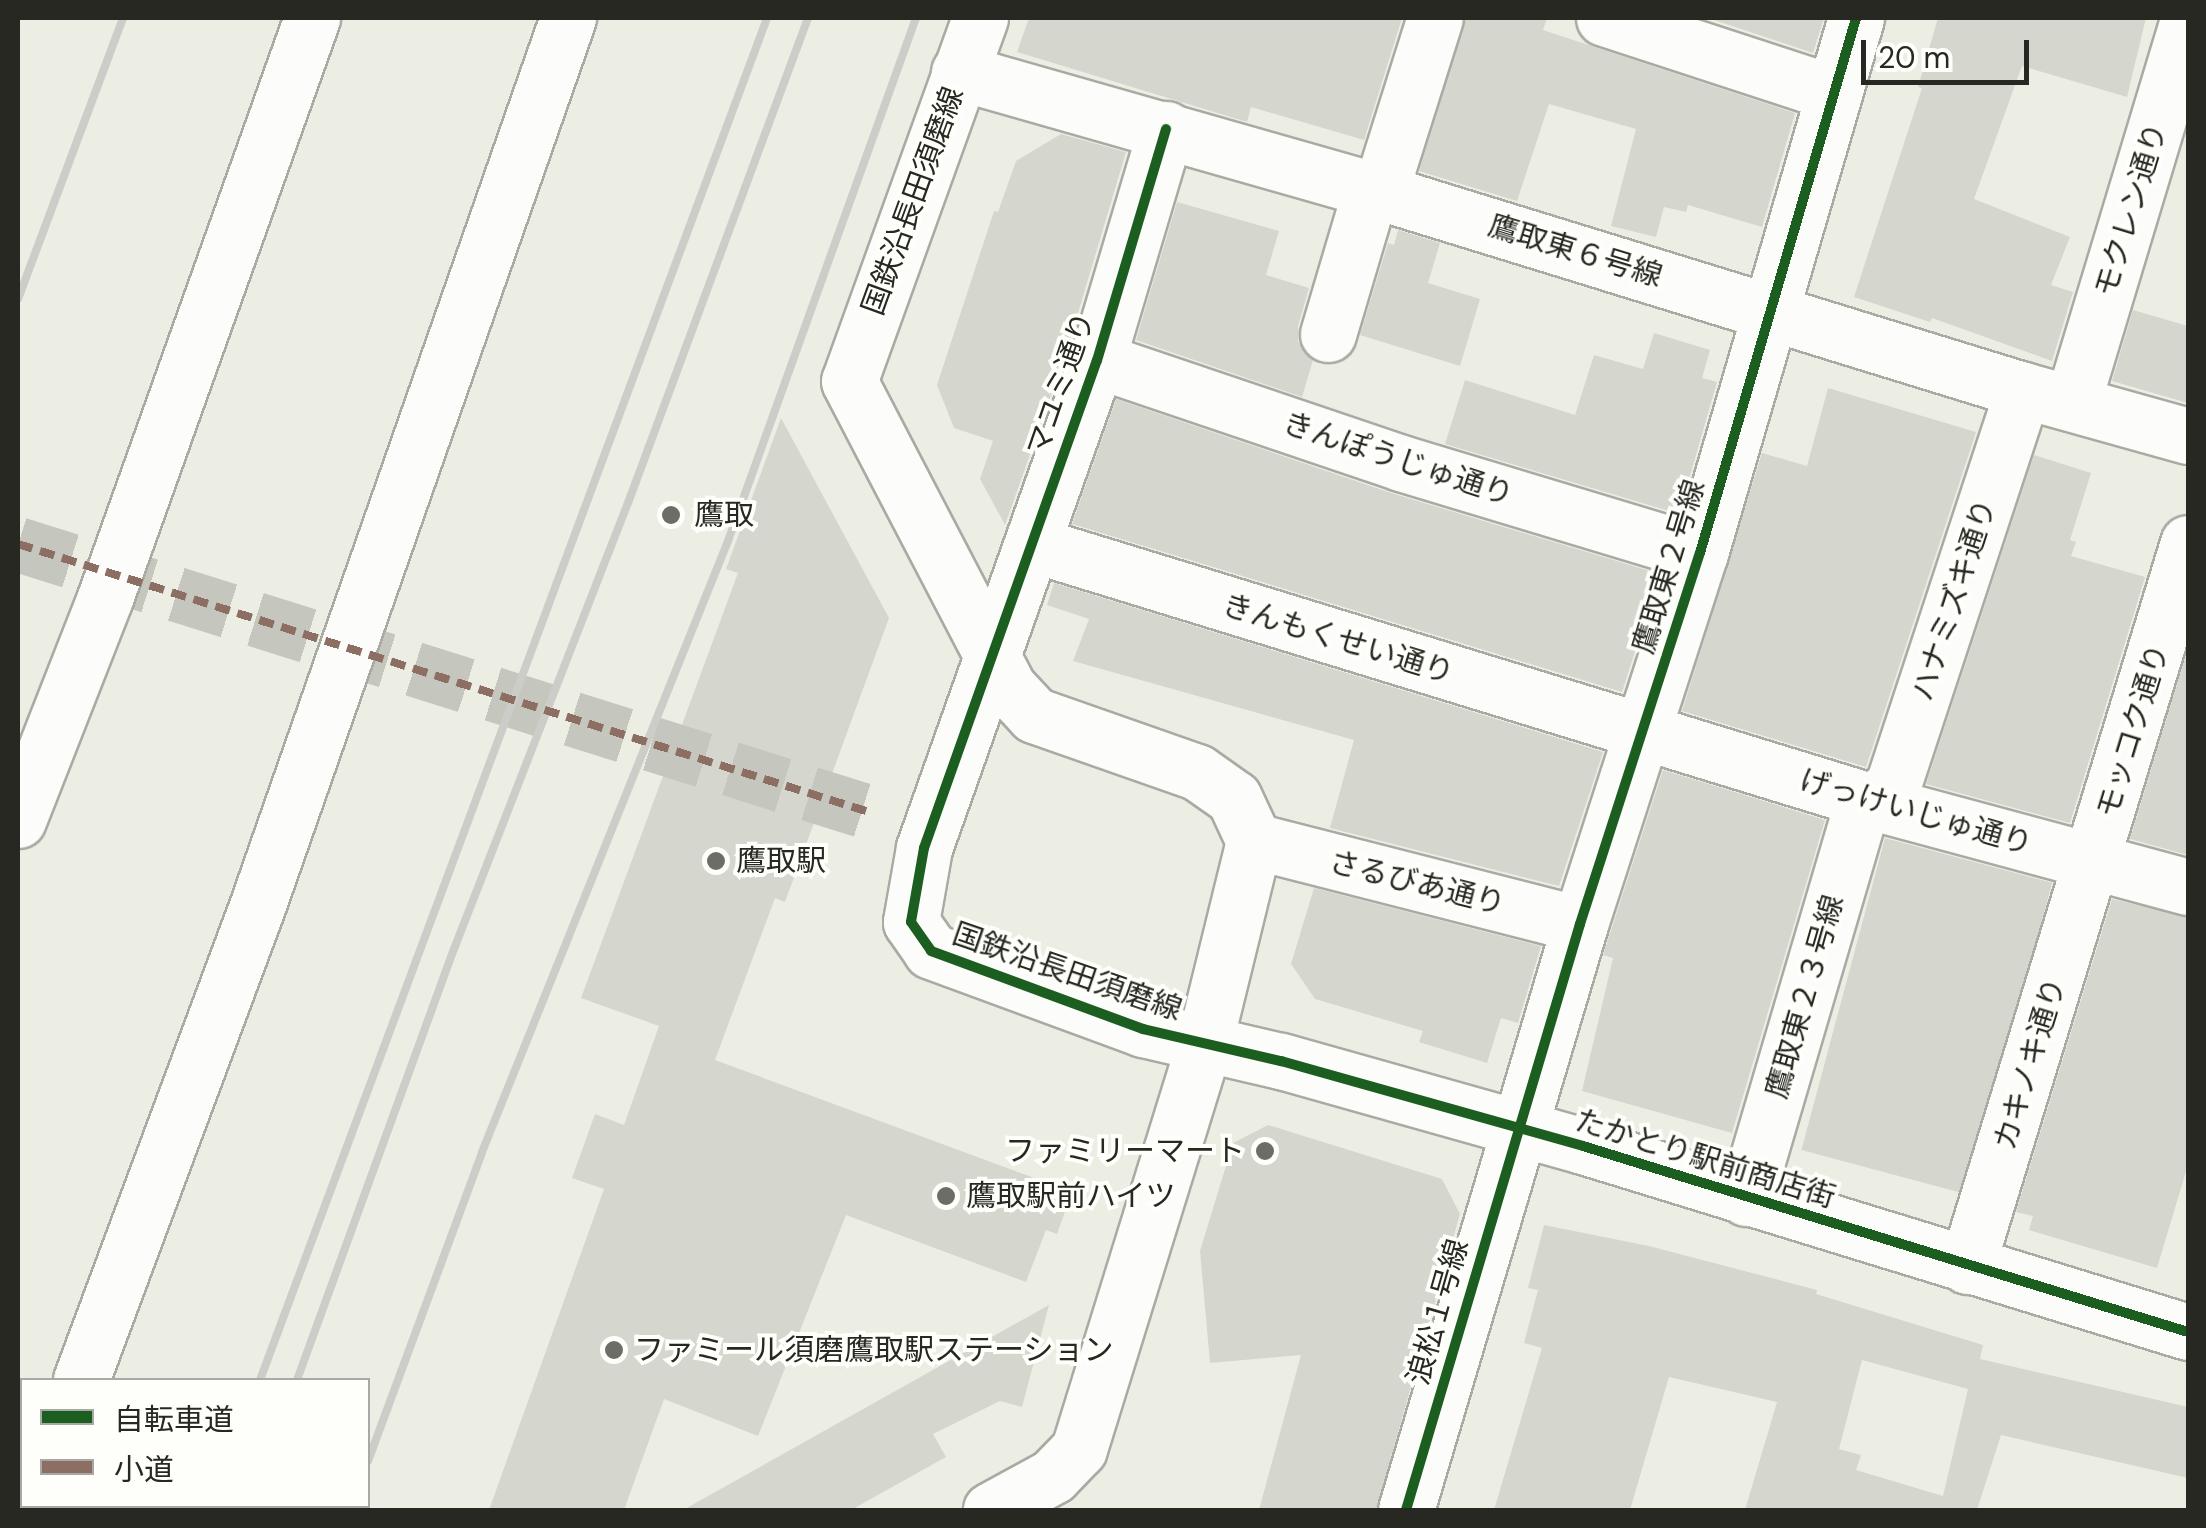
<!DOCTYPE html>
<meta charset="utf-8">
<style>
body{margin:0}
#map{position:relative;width:2206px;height:1528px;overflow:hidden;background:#eceee4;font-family:"DM Sans","Noto Sans JP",sans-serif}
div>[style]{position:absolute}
.building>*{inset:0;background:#d5d7ce;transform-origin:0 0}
.minor-tunnel>*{height:55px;margin-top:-27.5px;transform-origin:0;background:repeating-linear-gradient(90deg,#c5c6bd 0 55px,transparent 0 83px)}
.roads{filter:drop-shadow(2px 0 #a9aba3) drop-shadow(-2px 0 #a9aba3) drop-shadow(0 2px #a9aba3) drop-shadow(0 -2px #a9aba3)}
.minor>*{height:55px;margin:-27.5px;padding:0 27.5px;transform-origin:27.5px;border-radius:27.5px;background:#fcfcfb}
.rail>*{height:8px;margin:-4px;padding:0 4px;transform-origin:4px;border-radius:4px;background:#ccccc9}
.quiet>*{height:8px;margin-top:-4px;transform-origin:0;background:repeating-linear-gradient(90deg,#8d6e63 0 15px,transparent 0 23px)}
.cycleway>*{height:10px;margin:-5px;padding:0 5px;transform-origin:5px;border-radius:5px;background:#1b5e20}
.dots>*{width:28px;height:28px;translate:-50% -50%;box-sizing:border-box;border:5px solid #fefffb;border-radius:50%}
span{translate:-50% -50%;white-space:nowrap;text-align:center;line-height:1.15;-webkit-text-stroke:8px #fefffb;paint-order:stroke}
.street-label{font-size:30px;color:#272821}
.poi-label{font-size:30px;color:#272821}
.left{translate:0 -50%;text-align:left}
.right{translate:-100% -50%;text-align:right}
.frame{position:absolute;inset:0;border:20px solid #272821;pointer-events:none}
.legend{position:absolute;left:20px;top:1378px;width:350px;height:130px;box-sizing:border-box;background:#fefffb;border:2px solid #a8a9a4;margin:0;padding:12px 18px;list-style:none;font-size:30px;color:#272821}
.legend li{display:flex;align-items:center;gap:20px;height:50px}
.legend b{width:50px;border:2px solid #a8a9a4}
.scale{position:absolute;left:1861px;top:40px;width:168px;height:45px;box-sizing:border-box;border:5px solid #272821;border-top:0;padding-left:12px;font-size:30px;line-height:35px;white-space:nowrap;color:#272821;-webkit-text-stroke:8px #fefffb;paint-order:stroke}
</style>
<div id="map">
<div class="building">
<div style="clip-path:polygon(1029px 18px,1402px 18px,1364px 140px,1251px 107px,1247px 122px,1017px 52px)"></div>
<div style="clip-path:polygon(1465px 18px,1547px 18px,1543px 30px,1795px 113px,1762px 227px,1688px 205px,1686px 212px,1664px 207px,1656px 237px,1611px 226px,1636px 129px,1549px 104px,1517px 201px,1419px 171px)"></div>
<div style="clip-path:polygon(1708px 18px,1824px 18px,1813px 53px)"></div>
<div style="clip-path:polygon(1938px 18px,2146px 18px,2127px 97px,2022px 66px,1974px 199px,2070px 237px,2051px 285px,2073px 292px,2052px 361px,1932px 318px,1930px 322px,1854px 297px,1922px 88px,1918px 87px)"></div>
<div style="clip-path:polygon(1061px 134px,1126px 152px,1067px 350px,1005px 525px,980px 479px,993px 441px,954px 428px,937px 385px,994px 211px,998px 212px,1016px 161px)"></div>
<div style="clip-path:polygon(1177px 202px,1279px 231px,1266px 275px,1309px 288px,1298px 326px,1298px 342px,1313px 360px,1302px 397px,1136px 340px)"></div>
<div style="clip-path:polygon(1398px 230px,1440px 243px,1428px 283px,1480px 299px,1460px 366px,1360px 335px,1388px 243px,1394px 245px)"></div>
<div style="clip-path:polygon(2133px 310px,2188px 326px,2188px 403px,2112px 381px)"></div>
<div style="clip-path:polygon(1654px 333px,1710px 350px,1702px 378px,1717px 382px,1679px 514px,1445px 444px,1465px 380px,1575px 415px,1594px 355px,1643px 369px)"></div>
<div style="clip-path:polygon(1828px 388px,1976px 432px,1866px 767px,1682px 711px,1762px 453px,1807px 466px)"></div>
<div style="clip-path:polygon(1116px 399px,1391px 493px,1660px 574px,1622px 692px,1072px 524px)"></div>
<div style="clip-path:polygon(781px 418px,889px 618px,785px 902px,775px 898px,715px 1060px,1072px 1192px,1057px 1234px,1046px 1230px,1026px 1282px,846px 1215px,758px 1436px,664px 1399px,624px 1510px,489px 1510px,604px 1189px,572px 1178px,595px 1114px,624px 1125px,659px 1026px,581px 998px,738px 573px,726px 569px)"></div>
<div style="clip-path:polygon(2034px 455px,2091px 473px,2070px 540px,2076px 542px,2071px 556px,2145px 577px,2070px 823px,1926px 784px)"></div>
<div style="clip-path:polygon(1054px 583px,1603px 752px,1559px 886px,1330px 828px,1354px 740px,1073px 661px,1089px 619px,1047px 605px)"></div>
<div style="clip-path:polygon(2188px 648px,2188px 855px,2130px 839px)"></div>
<div style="clip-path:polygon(1663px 770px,1825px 820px,1732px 1133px,1582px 1091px,1613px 958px,1603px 955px)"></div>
<div style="left:1885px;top:838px;width:173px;height:323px;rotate:15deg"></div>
<div style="clip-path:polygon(1314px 888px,1541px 946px,1518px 1023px,1501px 1018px,1487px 1063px,1419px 1042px,1423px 1031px,1315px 999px,1291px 964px)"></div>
<div style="clip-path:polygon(2112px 899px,2188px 917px,2188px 1165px,2157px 1268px,2029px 1230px,2033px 1216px,2016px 1212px)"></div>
<div style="clip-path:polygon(1268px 1125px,1442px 1179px,1460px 1214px,1376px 1510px,1259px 1510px,1301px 1355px,1210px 1363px,1200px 1251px,1233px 1143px)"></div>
<div style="clip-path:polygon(evenodd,1544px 1225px,1649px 1246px,1817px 1290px,1816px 1294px,1983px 1345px,1980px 1359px,2188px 1407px,2188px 1478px,2001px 1435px,1977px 1510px,1745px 1510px,1777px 1402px,1669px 1377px,1630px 1510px,1494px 1510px,1542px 1348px,1524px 1343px,1538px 1290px,1528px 1288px,1544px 1225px,1862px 1360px,1968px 1389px,1943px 1496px,1856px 1470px,1861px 1455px,1839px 1449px,1862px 1360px)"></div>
<div style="clip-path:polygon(1049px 1305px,1022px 1407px,1000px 1401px,933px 1434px,946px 1457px,851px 1510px,683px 1510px)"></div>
</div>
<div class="minor-tunnel">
<div style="left:18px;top:544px;width:895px;rotate:17.48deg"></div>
</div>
<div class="roads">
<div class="minor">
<div style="left:980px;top:18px;width:386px;rotate:109.8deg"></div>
<div style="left:849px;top:381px;width:346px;rotate:62.5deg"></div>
<div style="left:1009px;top:688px;width:37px;rotate:47deg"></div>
<div style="left:1034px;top:715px;width:173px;rotate:19.3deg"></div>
<div style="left:1197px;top:772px;width:45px;rotate:35.1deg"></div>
<div style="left:1234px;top:798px;width:47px;rotate:65.1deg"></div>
<div style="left:1254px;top:841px;width:210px;rotate:103.8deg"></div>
<div style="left:1204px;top:1045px;width:423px;rotate:107.2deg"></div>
<div style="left:1079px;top:1449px;width:37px;rotate:134deg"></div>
<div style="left:1053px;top:1476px;width:71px;rotate:151.3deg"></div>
<div style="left:1604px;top:18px;width:242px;rotate:18.1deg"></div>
<div style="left:959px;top:72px;width:438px;rotate:15.9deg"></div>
<div style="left:1380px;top:192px;width:673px;rotate:17.12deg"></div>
<div style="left:2023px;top:390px;width:171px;rotate:15.6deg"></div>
<div style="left:1166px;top:129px;width:241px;rotate:106.6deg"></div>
<div style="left:1097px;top:360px;width:518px;rotate:109.52deg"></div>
<div style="left:924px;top:848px;width:75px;rotate:100deg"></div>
<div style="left:911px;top:922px;width:35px;rotate:55deg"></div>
<div style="left:931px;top:951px;width:226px;rotate:20.2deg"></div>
<div style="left:1143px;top:1029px;width:142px;rotate:13.1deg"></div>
<div style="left:1281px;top:1061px;width:314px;rotate:15.7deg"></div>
<div style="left:1583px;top:1146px;width:633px;rotate:17.09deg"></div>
<div style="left:1380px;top:192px;width:182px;rotate:-72.5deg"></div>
<div style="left:1328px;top:334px;width:151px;rotate:-73.5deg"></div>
<div style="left:1097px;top:360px;width:321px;rotate:18.7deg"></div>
<div style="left:1401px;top:463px;width:312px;rotate:16.8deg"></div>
<div style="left:2073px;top:401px;width:399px;rotate:-73.2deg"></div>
<div style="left:1032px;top:544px;width:880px;rotate:17.05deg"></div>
<div style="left:1873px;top:802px;width:326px;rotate:15.1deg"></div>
<div style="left:18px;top:820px;width:238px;rotate:-68.6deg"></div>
<div style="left:105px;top:598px;width:616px;rotate:-70.36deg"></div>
<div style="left:1254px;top:841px;width:336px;rotate:14.3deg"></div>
<div style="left:1746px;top:1198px;width:399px;rotate:-73.6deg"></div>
<div style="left:1859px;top:815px;width:45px;rotate:-41.4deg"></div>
<div style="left:1893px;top:785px;width:416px;rotate:-71.8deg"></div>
<div style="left:1967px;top:1266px;width:756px;rotate:-73deg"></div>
<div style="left:81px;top:1380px;width:508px;rotate:-69.6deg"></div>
<div style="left:258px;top:904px;width:939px;rotate:-70.72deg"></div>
<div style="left:33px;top:1510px;width:4px;rotate:-63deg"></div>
<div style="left:1406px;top:1510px;width:611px;rotate:-73.46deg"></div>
<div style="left:1580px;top:924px;width:390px;rotate:-72.1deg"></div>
<div style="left:1700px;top:553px;width:557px;rotate:-73.74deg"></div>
</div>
</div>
<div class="rail">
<div style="left:18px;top:299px;width:300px;rotate:-69.5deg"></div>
<div style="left:260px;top:1380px;width:1453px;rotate:-69.58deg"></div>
<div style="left:297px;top:1380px;width:459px;rotate:-70deg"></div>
<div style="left:454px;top:949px;width:479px;rotate:-68.7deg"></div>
<div style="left:628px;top:503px;width:517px;rotate:-69.64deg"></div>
<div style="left:368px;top:1461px;width:329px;rotate:-69.7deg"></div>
<div style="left:482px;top:1152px;width:659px;rotate:-68.07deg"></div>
<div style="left:728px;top:541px;width:556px;rotate:-70.23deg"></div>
<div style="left:214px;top:1510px;width:4px;rotate:-63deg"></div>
<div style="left:250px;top:1510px;width:4px;rotate:-63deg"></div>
<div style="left:349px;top:1510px;width:4px;rotate:-63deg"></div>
</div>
<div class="quiet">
<div style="left:18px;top:544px;width:895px;rotate:17.48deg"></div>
</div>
<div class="cycleway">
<div style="left:1166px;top:129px;width:241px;rotate:106.6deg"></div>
<div style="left:1097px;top:360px;width:518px;rotate:109.52deg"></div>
<div style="left:924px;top:848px;width:75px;rotate:100deg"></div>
<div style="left:911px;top:922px;width:35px;rotate:55deg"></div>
<div style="left:931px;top:951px;width:226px;rotate:20.2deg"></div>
<div style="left:1143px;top:1029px;width:142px;rotate:13.1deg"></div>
<div style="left:1281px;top:1061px;width:314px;rotate:15.7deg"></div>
<div style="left:1583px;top:1146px;width:633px;rotate:17.09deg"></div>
<div style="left:1406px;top:1510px;width:611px;rotate:-73.46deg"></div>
<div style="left:1580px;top:924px;width:390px;rotate:-72.1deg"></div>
<div style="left:1700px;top:553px;width:557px;rotate:-73.74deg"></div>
</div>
<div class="dots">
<div style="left:671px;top:515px;background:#6c6d65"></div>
<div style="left:716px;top:861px;background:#6c6d65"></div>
<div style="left:1265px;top:1151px;background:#6c6d65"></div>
<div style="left:946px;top:1196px;background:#6c6d65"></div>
<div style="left:614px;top:1350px;background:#6c6d65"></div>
</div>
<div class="street-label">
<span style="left:913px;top:201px;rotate:-70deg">国鉄沿長田須磨線</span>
<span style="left:2131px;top:210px;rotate:-73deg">モクレン通り</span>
<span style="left:1575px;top:251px;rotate:17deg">鷹取東６号線</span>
<span style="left:1061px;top:384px;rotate:-71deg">マユミ通り</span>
<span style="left:1398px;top:459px;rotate:18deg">きんぽうじゅ通り</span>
<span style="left:1669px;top:567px;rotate:-73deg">鷹取東２号線</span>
<span style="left:1954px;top:600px;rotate:-72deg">ハナミズキ通り</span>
<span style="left:1338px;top:639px;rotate:17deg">きんもくせい通り</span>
<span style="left:2133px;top:731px;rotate:-73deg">モッコク通り</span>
<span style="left:1916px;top:812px;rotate:16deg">げっけいじゅ通り</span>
<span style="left:1417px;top:883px;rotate:14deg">さるびあ通り</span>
<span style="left:1067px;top:972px;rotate:19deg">国鉄沿長田須磨線</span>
<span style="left:1805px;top:997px;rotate:-74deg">鷹取東２３号線</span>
<span style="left:2030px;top:1064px;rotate:-73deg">カキノキ通り</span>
<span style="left:1705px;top:1159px;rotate:17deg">たかとり駅前商店街</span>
<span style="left:1438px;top:1312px;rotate:-74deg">浪松１号線</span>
</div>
<div class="poi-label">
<span class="left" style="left:694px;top:515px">鷹取</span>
<span class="left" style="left:736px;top:861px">鷹取駅</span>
<span class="right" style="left:1245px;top:1151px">ファミリーマート</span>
<span class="left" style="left:966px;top:1196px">鷹取駅前ハイツ</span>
<span class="left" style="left:634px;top:1350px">ファミール須磨鷹取駅ステーション</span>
</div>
<div class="frame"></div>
<ul class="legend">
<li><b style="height:12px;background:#1b5e20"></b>自転車道</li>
<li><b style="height:12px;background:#8d6e63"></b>小道</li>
</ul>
<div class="scale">20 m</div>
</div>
